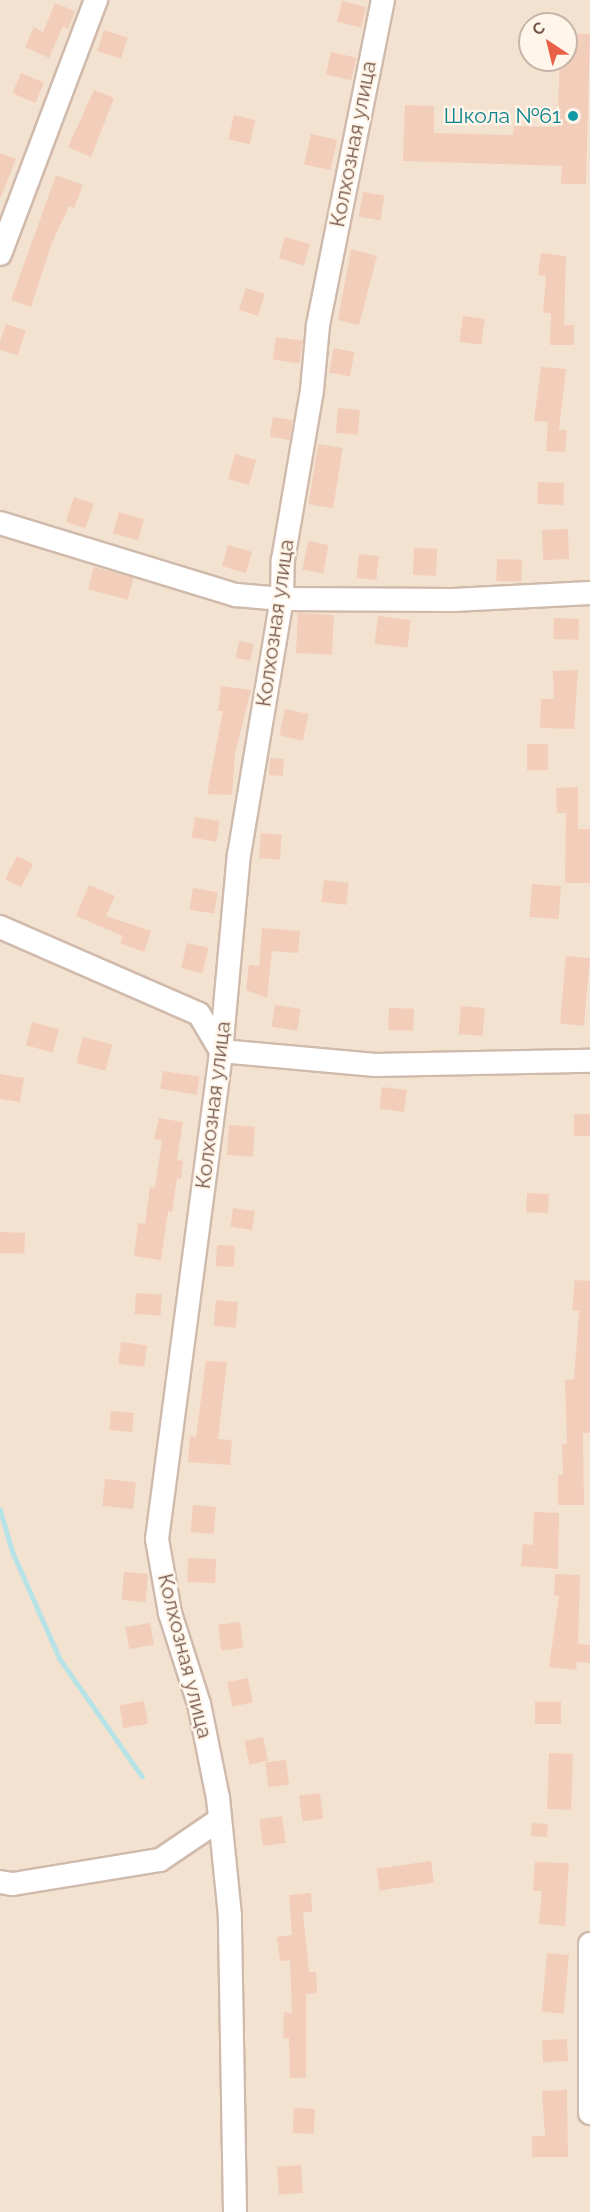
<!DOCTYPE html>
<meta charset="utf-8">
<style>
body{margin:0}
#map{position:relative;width:590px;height:2212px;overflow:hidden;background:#fcf1e3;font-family:Raleway,sans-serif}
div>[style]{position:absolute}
.residential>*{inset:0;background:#f4e2d1}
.stream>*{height:4.5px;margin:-2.25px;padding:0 2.25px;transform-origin:2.25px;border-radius:2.25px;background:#b7e2e6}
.building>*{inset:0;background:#f2cdba;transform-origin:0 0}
.roads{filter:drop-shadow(2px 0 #d0baac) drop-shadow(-2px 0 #d0baac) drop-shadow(0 2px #d0baac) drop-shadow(0 -2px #d0baac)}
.minor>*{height:22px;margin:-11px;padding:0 11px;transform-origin:11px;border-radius:11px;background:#fff}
.dots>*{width:16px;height:16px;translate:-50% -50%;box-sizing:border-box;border:3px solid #fff5e9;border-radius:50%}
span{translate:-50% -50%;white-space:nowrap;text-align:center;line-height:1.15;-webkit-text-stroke:4.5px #fff5e9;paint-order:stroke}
.culture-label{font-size:21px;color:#0d838f}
.right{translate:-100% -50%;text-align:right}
.street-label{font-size:21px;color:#745649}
.north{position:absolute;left:518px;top:12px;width:60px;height:60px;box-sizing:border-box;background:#fff5e9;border:2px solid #c7b5a9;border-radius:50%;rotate:325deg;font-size:16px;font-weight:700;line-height:24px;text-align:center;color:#745649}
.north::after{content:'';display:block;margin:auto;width:21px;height:27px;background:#e86146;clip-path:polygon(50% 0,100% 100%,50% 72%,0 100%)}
</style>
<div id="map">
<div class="residential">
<div style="clip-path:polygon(evenodd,0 0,590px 0,590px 2212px,0 2212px,0 0,530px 24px,566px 24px,566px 60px,530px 60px,530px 24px)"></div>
</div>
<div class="stream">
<div style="left:0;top:1509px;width:46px;rotate:73.5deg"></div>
<div style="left:13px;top:1553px;width:116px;rotate:66.1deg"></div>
<div style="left:60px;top:1659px;width:143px;rotate:55deg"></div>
</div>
<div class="building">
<div style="left:342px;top:1px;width:25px;height:21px;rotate:14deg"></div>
<div style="clip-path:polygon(55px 3px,75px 11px,68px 29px,63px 26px,49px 58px,25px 47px,34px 27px,43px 32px)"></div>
<div style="left:104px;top:30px;width:25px;height:22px;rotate:18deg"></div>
<div style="clip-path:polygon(566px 34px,590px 34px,586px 184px,561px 184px,562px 166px,403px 161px,405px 105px,434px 106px,434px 133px,513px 135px,514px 126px,557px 127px,560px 60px,566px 60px)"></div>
<div style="left:331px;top:52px;width:26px;height:23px;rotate:13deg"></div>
<div style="left:21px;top:73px;width:25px;height:22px;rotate:23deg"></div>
<div style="clip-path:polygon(94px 90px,114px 98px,91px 157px,68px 147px)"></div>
<div style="left:234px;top:115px;width:22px;height:25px;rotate:13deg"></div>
<div style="left:311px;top:134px;width:27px;height:31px;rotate:13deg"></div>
<div style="clip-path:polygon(0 153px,16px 159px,1px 197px,0 197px)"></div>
<div style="clip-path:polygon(56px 175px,83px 185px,74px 208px,69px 206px,51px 245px,31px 307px,11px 300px)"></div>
<div style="left:363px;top:192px;width:22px;height:25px;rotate:10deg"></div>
<div style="left:285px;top:237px;width:26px;height:22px;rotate:16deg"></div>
<div style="clip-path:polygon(351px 249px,377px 256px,359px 325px,338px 320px)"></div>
<div style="clip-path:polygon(541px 253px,566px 256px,564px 325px,574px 325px,574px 345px,550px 345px,551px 313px,543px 313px,546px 276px,538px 275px)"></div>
<div style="left:246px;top:288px;width:20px;height:23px;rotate:18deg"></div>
<div style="left:463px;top:316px;width:22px;height:26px;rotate:8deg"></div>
<div style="left:6px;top:324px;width:21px;height:26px;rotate:19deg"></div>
<div style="left:276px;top:337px;width:27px;height:23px;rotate:8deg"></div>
<div style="left:334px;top:348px;width:21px;height:25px;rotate:11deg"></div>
<div style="clip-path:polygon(541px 367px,566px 369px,559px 430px,567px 430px,565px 452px,546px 451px,548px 422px,534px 421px)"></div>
<div style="left:338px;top:408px;width:22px;height:25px;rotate:5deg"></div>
<div style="left:273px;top:417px;width:20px;height:20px;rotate:9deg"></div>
<div style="left:318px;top:444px;width:25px;height:61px;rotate:9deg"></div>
<div style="left:235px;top:454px;width:22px;height:26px;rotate:16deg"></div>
<div style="left:538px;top:482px;width:26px;height:22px;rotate:2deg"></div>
<div style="left:74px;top:497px;width:21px;height:26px;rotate:19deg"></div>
<div style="left:119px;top:512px;width:26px;height:22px;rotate:16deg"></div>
<div style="left:568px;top:529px;width:30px;height:26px;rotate:88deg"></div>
<div style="left:308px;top:541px;width:21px;height:29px;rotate:11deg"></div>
<div style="left:228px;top:545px;width:25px;height:22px;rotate:16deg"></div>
<div style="left:414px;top:548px;width:23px;height:27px;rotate:2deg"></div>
<div style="left:359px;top:554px;width:20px;height:24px;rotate:6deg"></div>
<div style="left:497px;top:559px;width:25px;height:22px;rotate:2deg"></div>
<div style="left:94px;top:567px;width:41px;height:23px;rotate:15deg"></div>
<div style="left:298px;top:613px;width:36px;height:40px;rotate:3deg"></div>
<div style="left:378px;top:616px;width:33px;height:28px;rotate:7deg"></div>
<div style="left:554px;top:618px;width:25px;height:21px;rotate:2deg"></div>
<div style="left:239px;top:641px;width:15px;height:17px;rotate:11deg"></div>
<div style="clip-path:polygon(578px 670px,574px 729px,540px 728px,541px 699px,554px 699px,553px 671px)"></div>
<div style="clip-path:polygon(221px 686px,251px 690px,235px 754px,232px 795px,207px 794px,223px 711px,218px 711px)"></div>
<div style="left:285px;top:709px;width:24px;height:27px;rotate:12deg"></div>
<div style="left:527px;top:744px;width:21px;height:26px"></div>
<div style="left:270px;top:758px;width:14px;height:17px;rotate:4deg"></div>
<div style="clip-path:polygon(578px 787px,578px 829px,590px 829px,590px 883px,565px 883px,566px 813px,557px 813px,556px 788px)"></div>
<div style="left:195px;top:817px;width:25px;height:21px;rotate:9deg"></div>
<div style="left:261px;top:833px;width:21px;height:25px;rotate:5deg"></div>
<div style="left:17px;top:856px;width:18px;height:26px;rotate:27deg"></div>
<div style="left:324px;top:880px;width:25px;height:22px;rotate:7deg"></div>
<div style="left:532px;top:884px;width:29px;height:33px;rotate:4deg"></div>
<div style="clip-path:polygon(89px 885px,115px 896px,106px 916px,151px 931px,144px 952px,120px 943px,123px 936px,76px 916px)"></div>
<div style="left:193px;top:888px;width:25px;height:22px;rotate:9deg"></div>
<div style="clip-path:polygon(262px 928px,300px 931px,298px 953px,272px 951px,267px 998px,246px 990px,249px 965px,259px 966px)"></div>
<div style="left:187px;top:943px;width:22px;height:26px;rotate:13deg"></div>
<div style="left:566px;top:956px;width:24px;height:68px;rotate:5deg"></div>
<div style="left:275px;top:1005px;width:26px;height:22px;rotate:9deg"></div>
<div style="left:461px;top:1006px;width:24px;height:28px;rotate:5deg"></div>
<div style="left:389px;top:1008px;width:25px;height:22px;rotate:2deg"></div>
<div style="left:32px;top:1022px;width:28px;height:24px;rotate:15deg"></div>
<div style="left:83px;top:1037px;width:30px;height:27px;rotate:14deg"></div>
<div style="left:163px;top:1071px;width:37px;height:18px;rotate:9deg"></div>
<div style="clip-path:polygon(0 1074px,24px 1078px,20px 1102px,0 1099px)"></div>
<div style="left:382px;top:1087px;width:25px;height:22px;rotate:7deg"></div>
<div style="left:574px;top:1114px;width:16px;height:22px"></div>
<div style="clip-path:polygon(159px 1118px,183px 1122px,177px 1160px,183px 1161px,181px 1179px,177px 1178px,172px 1212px,168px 1211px,161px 1260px,134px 1256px,138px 1223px,145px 1224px,150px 1187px,155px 1188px,162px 1140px,154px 1139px)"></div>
<div style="left:229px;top:1125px;width:26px;height:30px;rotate:4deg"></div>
<div style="left:527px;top:1193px;width:22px;height:19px;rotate:3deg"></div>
<div style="left:233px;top:1208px;width:22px;height:19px;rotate:8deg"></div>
<div style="left:0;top:1232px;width:25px;height:21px;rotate:2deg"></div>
<div style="left:217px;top:1245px;width:18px;height:21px;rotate:3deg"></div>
<div style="clip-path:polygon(575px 1280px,590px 1281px,590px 1433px,583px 1433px,584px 1505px,558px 1505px,558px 1475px,563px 1475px,562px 1444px,567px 1444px,565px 1380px,574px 1379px,579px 1311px,572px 1310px)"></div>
<div style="left:136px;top:1293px;width:26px;height:21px;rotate:4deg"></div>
<div style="left:216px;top:1300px;width:22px;height:26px;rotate:5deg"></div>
<div style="left:121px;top:1342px;width:26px;height:22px;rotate:7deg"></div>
<div style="clip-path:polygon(206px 1361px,227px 1362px,218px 1439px,232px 1440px,230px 1465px,188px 1462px,190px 1436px,196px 1437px)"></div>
<div style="left:111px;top:1411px;width:23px;height:19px;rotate:5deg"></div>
<div style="left:105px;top:1479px;width:31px;height:27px;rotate:6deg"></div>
<div style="left:193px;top:1505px;width:23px;height:27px;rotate:5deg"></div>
<div style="clip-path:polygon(534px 1512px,559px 1513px,558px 1569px,521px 1566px,523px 1544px,533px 1545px)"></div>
<div style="left:188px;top:1558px;width:28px;height:24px;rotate:2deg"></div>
<div style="left:124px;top:1572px;width:24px;height:28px;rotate:5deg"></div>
<div style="clip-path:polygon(555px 1574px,580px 1575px,578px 1644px,590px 1645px,590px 1663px,577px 1662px,576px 1670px,549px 1667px,559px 1596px,554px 1595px)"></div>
<div style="left:240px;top:1622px;width:26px;height:22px;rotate:83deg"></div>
<div style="left:150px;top:1623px;width:22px;height:25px;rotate:80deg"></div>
<div style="left:248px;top:1678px;width:25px;height:21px;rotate:79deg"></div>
<div style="left:144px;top:1701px;width:23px;height:25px;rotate:80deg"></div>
<div style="left:535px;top:1702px;width:26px;height:22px"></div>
<div style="left:263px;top:1737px;width:24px;height:19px;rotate:78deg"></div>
<div style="left:549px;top:1753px;width:24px;height:56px;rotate:2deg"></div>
<div style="left:286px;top:1760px;width:25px;height:21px;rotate:83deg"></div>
<div style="left:320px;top:1793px;width:26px;height:21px;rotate:83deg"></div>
<div style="left:282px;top:1816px;width:27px;height:23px;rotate:82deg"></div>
<div style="left:532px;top:1823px;width:16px;height:13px;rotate:4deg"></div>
<div style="left:431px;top:1861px;width:22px;height:55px;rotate:82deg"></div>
<div style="clip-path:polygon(535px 1862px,569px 1863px,565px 1926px,539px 1924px,542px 1891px,533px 1891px)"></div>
<div style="clip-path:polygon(311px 1893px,312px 1912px,303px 1912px,309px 1972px,316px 1972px,317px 1993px,306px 1994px,306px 2078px,290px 2078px,289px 2038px,283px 2038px,284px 2012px,292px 2013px,290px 1960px,280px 1961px,277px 1937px,292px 1935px,289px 1895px)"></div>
<div style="left:547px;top:1953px;width:22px;height:59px;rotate:5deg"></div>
<div style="left:567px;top:2039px;width:22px;height:25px;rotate:87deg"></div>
<div style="clip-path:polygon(567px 2090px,568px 2157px,532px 2157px,532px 2136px,545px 2136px,542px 2091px)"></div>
<div style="left:294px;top:2108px;width:21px;height:25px;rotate:3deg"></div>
<div style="left:301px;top:2165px;width:28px;height:24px;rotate:86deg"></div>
</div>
<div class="roads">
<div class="minor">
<div style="left:0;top:254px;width:272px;rotate:-69.3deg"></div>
<div style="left:0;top:523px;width:247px;rotate:17deg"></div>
<div style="left:236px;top:595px;width:46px;rotate:5deg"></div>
<div style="left:282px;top:599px;width:171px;rotate:0.3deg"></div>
<div style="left:453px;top:600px;width:137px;rotate:-2.9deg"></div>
<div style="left:0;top:927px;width:217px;rotate:23.6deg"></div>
<div style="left:199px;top:1014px;width:43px;rotate:59.3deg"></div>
<div style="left:221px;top:1051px;width:155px;rotate:5.2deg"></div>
<div style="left:375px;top:1065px;width:215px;rotate:-1.1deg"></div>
<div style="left:0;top:1882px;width:13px;rotate:9deg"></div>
<div style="left:13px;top:1884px;width:149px;rotate:-9.3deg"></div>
<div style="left:160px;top:1860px;width:71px;rotate:-34.1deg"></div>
<div style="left:590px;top:1944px;width:169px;rotate:90deg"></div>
<div style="left:235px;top:2212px;width:296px;rotate:-91deg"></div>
<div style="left:230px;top:1916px;width:119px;rotate:-95.8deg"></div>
<div style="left:218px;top:1798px;width:96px;rotate:-101.4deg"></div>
<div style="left:199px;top:1704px;width:96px;rotate:-107.7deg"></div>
<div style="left:170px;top:1613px;width:75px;rotate:-100deg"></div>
<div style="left:157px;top:1539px;width:492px;rotate:-82.5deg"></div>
<div style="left:221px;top:1051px;width:197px;rotate:-84.8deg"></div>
<div style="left:239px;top:855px;width:260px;rotate:-80.5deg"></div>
<div style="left:282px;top:599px;width:39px;rotate:-89deg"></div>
<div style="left:283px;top:560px;width:172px;rotate:-80.3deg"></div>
<div style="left:312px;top:390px;width:65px;rotate:-84.7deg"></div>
<div style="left:318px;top:325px;width:331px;rotate:-78.7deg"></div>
</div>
</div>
<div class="dots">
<div style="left:573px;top:116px;background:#0f9aa8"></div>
</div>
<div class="culture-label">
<span class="right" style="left:561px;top:116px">Школа №61</span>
</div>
<div class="street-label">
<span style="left:353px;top:144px;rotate:-79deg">Колхозная улица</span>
<span style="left:275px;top:623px;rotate:-82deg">Колхозная улица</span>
<span style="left:213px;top:1105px;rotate:-83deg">Колхозная улица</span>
<span style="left:185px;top:1656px;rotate:76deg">Колхозная улица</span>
</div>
<div class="north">С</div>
</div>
